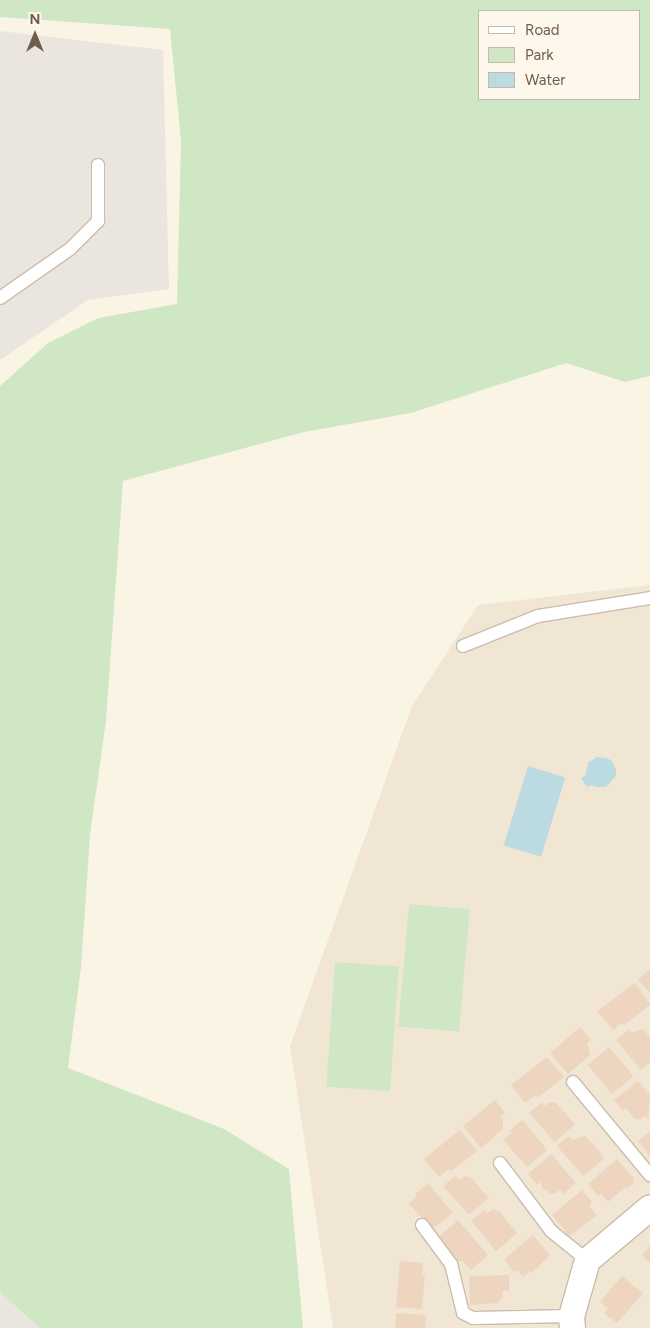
<!DOCTYPE html>
<style>
body{margin:0}
#map{position:relative;width:650px;height:1328px;overflow:hidden;background:#faf4e5;font-family:Figtree,sans-serif}
div>[style]{position:absolute}
.residential>*{inset:0;background:#f1e6d4}
.industrial>*{inset:0;background:#ebe5df}
.green>*{inset:0;background:#d0e7c5;transform-origin:0 0}
.water>*{inset:0;background:#bcdae2;transform-origin:0 0}
.building>*{inset:0;background:#edd5bf;transform-origin:0 0}
.roads{filter:drop-shadow(1px 0 #cbbcad) drop-shadow(-1px 0 #cbbcad) drop-shadow(0 1px #cbbcad) drop-shadow(0 -1px #cbbcad)}
.service>*{height:12px;margin:-6px;padding:0 6px;transform-origin:6px;border-radius:6px;background:#fff}
.minor>*{height:25px;margin:-12.5px;padding:0 12.5px;transform-origin:12.5px;border-radius:12.5px;background:#fff}
span{translate:-50% -50%;white-space:nowrap;text-align:center;line-height:1.15;-webkit-text-stroke:4px #fdf8eb;paint-order:stroke}
.legend{position:absolute;left:478px;top:10px;width:162px;height:90px;box-sizing:border-box;background:#fdf8eb;border:1px solid #c5baac;margin:0;padding:6px 9px;list-style:none;font-size:15px;color:#715c4d}
.legend li{display:flex;align-items:center;gap:10px;height:25px}
.legend b{width:25px;border:1px solid #c5baac}
.north{position:absolute;left:10px;top:10px;width:50px;height:50px;-webkit-text-stroke:4px #fdf8eb;paint-order:stroke;rotate:0deg;font-size:14px;font-weight:700;line-height:20px;text-align:center;color:#715c4d}
.north::after{content:'';display:block;margin:auto;width:18px;height:22px;background:#715c4d;clip-path:polygon(50% 0,100% 100%,50% 72%,0 100%)}
</style>
<div id="map">
<div class="residential">
<div style="clip-path:polygon(650px 585px,650px 1328px,333px 1328px,290px 1046px,412px 706px,478px 605px)"></div>
</div>
<div class="industrial">
<div style="clip-path:polygon(0 31px,163px 50px,169px 289px,88px 300px,0 360px)"></div>
<div style="clip-path:polygon(0 1292px,40px 1326px,40px 1328px,0 1328px)"></div>
</div>
<div class="green">
<div style="clip-path:polygon(evenodd,0 0,650px 0,650px 376px,625px 382px,566px 363px,411px 413px,304px 432px,123px 481px,106px 721px,90px 835px,81px 968px,68px 1068px,224px 1129px,289px 1169px,303px 1328px,40px 1328px,0 1292px,0 386px,48px 343px,98px 318px,177px 304px,181px 141px,170px 29px,0 17px,0 0,639px 11px,639px 99px,479px 99px,479px 11px,639px 11px)"></div>
<div style="left:409px;top:904px;width:61px;height:123px;rotate:5deg"></div>
<div style="left:335px;top:962px;width:64px;height:125px;rotate:4deg"></div>
</div>
<div class="water">
<div style="clip-path:polygon(597px 757px,607px 758px,612px 761px,616px 770px,616px 776px,606px 787px,596px 787px,591px 785px,587px 787px,581px 778px,585px 776px,588px 763px)"></div>
<div style="left:528px;top:766px;width:39px;height:83px;rotate:17deg"></div>
</div>
<div class="building">
<div style="clip-path:polygon(650px 969px,650px 993px,638px 979px)"></div>
<div style="clip-path:polygon(635px 983px,650px 1005px,624px 1025px,622px 1023px,613px 1030px,597px 1011px)"></div>
<div style="clip-path:polygon(580px 1027px,591px 1040px,587px 1043px,590px 1055px,568px 1074px,550px 1053px)"></div>
<div style="clip-path:polygon(629px 1029px,632px 1033px,643px 1029px,650px 1037px,650px 1062px,641px 1070px,616px 1040px)"></div>
<div style="left:609px;top:1047px;width:38px;height:28px;rotate:50deg"></div>
<div style="clip-path:polygon(547px 1057px,564px 1077px,541px 1095px,537px 1097px,536px 1095px,527px 1102px,524px 1102px,511px 1085px)"></div>
<div style="clip-path:polygon(638px 1081px,650px 1095px,648px 1120px,646px 1116px,642px 1119px,635px 1119px,626px 1108px,623px 1111px,614px 1100px)"></div>
<div style="clip-path:polygon(495px 1100px,505px 1113px,500px 1117px,503px 1120px,503px 1129px,481px 1148px,463px 1126px)"></div>
<div style="clip-path:polygon(542px 1102px,545px 1106px,548px 1103px,556px 1103px,575px 1124px,555px 1142px,529px 1113px)"></div>
<div style="clip-path:polygon(523px 1120px,547px 1150px,527px 1167px,503px 1140px,512px 1133px,510px 1130px)"></div>
<div style="clip-path:polygon(460px 1130px,477px 1151px,451px 1171px,449px 1169px,440px 1176px,438px 1176px,424px 1159px)"></div>
<div style="clip-path:polygon(650px 1131px,650px 1156px,638px 1141px)"></div>
<div style="clip-path:polygon(569px 1136px,573px 1140px,585px 1136px,598px 1149px,604px 1159px,583px 1176px,557px 1146px)"></div>
<div style="clip-path:polygon(551px 1154px,576px 1183px,563px 1194px,560px 1190px,554px 1194px,549px 1193px,546px 1189px,544px 1191px,540px 1182px,537px 1185px,528px 1174px)"></div>
<div style="clip-path:polygon(617px 1159px,635px 1180px,632px 1181px,634px 1183px,627px 1189px,625px 1187px,608px 1202px,601px 1194px,598px 1196px,588px 1184px)"></div>
<div style="clip-path:polygon(455px 1176px,459px 1180px,465px 1176px,470px 1177px,489px 1198px,469px 1215px,443px 1186px)"></div>
<div style="clip-path:polygon(428px 1183px,453px 1213px,432px 1229px,409px 1204px,417px 1196px,415px 1194px)"></div>
<div style="clip-path:polygon(582px 1190px,592px 1202px,589px 1206px,597px 1215px,569px 1236px,552px 1215px)"></div>
<div style="clip-path:polygon(494px 1208px,497px 1212px,498px 1210px,517px 1233px,496px 1251px,471px 1221px,484px 1210px,487px 1214px)"></div>
<div style="clip-path:polygon(458px 1220px,488px 1255px,472px 1269px,470px 1269px,462px 1260px,459px 1262px,446px 1246px,443px 1249px,438px 1237px)"></div>
<div style="clip-path:polygon(533px 1235px,550px 1255px,532px 1273px,530px 1271px,523px 1277px,517px 1270px,514px 1272px,504px 1259px)"></div>
<div style="clip-path:polygon(650px 1245px,650px 1263px,642px 1255px)"></div>
<div style="clip-path:polygon(400px 1261px,423px 1263px,422px 1275px,425px 1275px,422px 1309px,396px 1307px)"></div>
<div style="clip-path:polygon(509px 1275px,509px 1291px,502px 1291px,503px 1296px,498px 1303px,470px 1305px,469px 1276px)"></div>
<div style="clip-path:polygon(622px 1276px,643px 1293px,617px 1323px,604px 1313px,608px 1309px,600px 1302px)"></div>
<div style="left:396px;top:1313px;width:30px;height:15px;rotate:4deg"></div>
</div>
<div class="roads">
<div class="service">
<div style="left:0;top:298px;width:85px;rotate:-35deg"></div>
<div style="left:70px;top:249px;width:40px;rotate:-45deg"></div>
<div style="left:98px;top:221px;width:56px;rotate:-90deg"></div>
<div style="left:463px;top:646px;width:81px;rotate:-21.8deg"></div>
<div style="left:538px;top:616px;width:113px;rotate:-9.1deg"></div>
<div style="left:573px;top:1082px;width:121px;rotate:50.4deg"></div>
<div style="left:500px;top:1163px;width:85px;rotate:53.1deg"></div>
<div style="left:551px;top:1231px;width:46px;rotate:38.9deg"></div>
<div style="left:422px;top:1225px;width:49px;rotate:53.4deg"></div>
<div style="left:451px;top:1264px;width:50px;rotate:76.2deg"></div>
<div style="left:463px;top:1313px;width:11px;rotate:27deg"></div>
<div style="left:473px;top:1318px;width:98px;rotate:-1.2deg"></div>
</div>
<div class="minor">
<div style="left:572px;top:1328px;width:12px;rotate:-95deg"></div>
<div style="left:571px;top:1316px;width:58px;rotate:-74.1deg"></div>
<div style="left:587px;top:1260px;width:82px;rotate:-40.1deg"></div>
</div>
</div>
<ul class="legend">
<li><b style="height:6px;background:#fff"></b>Road</li>
<li><b style="height:14px;background:#d0e7c5"></b>Park</li>
<li><b style="height:14px;background:#bcdae2"></b>Water</li>
</ul>
<div class="north">N</div>
</div>
